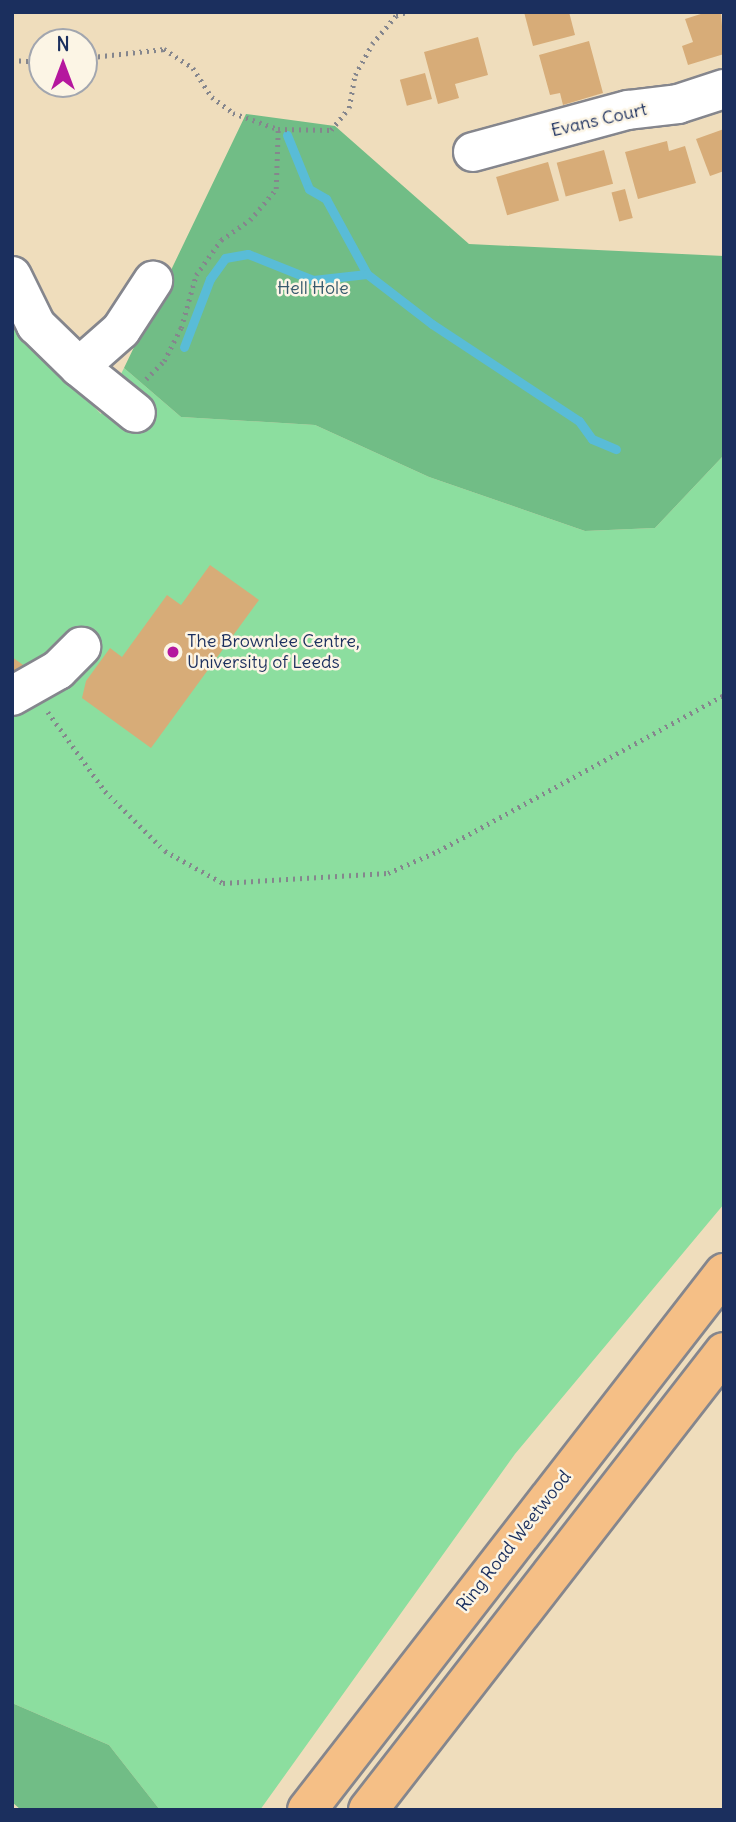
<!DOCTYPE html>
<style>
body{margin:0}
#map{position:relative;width:736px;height:1822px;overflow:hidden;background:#efddbc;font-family:Delius,sans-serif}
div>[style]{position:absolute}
.green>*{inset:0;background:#8cde9f}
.forest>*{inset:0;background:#71bd86}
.stream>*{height:9px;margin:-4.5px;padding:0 4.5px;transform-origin:4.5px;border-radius:4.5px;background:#59bcd7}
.building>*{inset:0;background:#d7ac78;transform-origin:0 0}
.path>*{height:4.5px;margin-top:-2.25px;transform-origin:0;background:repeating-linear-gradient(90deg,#85868d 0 2px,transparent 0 7px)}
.roads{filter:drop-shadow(2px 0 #85868d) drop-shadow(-2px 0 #85868d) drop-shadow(0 2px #85868d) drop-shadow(0 -2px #85868d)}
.minor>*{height:38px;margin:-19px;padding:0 19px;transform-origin:19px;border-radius:19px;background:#fff}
.highway>*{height:38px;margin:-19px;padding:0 19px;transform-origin:19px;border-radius:19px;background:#f5bf86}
.dots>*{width:19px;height:19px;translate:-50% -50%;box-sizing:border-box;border:4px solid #fcf5e5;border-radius:50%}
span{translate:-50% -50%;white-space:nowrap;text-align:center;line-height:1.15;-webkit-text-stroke:5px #fcf5e5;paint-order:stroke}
.street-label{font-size:18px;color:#1b2f5e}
.park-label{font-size:18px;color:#375b6e}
.poi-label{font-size:18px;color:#1b2f5e}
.left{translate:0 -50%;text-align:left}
.frame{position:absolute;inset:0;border:14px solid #1b2f5e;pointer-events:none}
.north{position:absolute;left:28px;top:28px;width:70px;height:70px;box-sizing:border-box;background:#fcf5e5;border:2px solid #a2a6af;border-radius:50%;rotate:0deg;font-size:19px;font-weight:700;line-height:28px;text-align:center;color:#1b2f5e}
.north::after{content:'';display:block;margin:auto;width:24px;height:32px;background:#b5179e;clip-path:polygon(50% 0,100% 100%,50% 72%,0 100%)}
</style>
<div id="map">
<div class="green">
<div style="clip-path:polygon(12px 313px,23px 333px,101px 414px,124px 368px,181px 417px,315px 425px,429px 477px,585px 531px,655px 528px,724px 455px,724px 1204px,515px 1454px,260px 1810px,160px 1810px,109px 1745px,12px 1703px)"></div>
</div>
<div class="forest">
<div style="clip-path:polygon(246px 114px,335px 126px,469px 244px,724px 256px,724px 455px,655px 528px,585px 531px,429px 477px,315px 425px,181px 417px,124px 368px)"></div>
<div style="clip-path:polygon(12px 1703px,109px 1745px,160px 1810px,21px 1810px,12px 1802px)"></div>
</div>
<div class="stream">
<div style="left:287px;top:135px;width:58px;rotate:67.8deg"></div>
<div style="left:309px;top:189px;width:20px;rotate:30deg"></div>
<div style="left:326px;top:199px;width:85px;rotate:61.3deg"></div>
<div style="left:184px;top:347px;width:73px;rotate:-69.1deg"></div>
<div style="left:210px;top:279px;width:26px;rotate:-54deg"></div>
<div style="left:225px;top:258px;width:23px;rotate:-10deg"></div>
<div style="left:248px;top:254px;width:70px;rotate:21.8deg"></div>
<div style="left:313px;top:280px;width:54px;rotate:-6.3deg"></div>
<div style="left:367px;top:274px;width:82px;rotate:37.6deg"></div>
<div style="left:432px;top:324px;width:176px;rotate:33.4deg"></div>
<div style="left:579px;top:421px;width:22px;rotate:54deg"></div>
<div style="left:592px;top:439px;width:26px;rotate:23deg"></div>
</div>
<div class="building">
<div style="clip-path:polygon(524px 12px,569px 12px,575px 35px,533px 46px)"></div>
<div style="clip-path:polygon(707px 12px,721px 12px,724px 54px,688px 65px,682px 46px,693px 42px,685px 19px)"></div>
<div style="clip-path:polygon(478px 37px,488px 75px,455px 84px,459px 98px,438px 104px,424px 52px)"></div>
<div style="clip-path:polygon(589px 41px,603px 93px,563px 105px,560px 93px,550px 95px,539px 55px)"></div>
<div style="left:425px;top:73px;width:27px;height:26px;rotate:75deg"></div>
<div style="clip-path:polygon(724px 129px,724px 171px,710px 176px,696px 139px)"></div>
<div style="clip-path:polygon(667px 141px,669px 151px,685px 146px,696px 183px,638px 199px,625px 152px)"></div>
<div style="left:604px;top:150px;width:35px;height:49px;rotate:75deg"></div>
<div style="left:548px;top:162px;width:40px;height:54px;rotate:74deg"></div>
<div style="left:625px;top:189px;width:30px;height:14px;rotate:75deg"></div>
<div style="clip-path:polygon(210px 565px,259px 600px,151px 748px,82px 698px,86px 681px,110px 648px,122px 657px,167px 595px,181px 605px)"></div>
<div style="clip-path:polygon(12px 657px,33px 672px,27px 681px,12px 671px)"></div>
</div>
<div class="path">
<div style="left:84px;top:58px;width:81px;rotate:-6.4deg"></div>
<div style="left:164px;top:49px;width:35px;rotate:33deg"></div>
<div style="left:193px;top:68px;width:35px;rotate:57deg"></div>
<div style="left:212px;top:97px;width:26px;rotate:37deg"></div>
<div style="left:233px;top:113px;width:48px;rotate:19.6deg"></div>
<div style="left:12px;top:60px;width:30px;rotate:4deg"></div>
<div style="left:146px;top:379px;width:25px;rotate:-45deg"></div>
<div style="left:164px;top:361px;width:37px;rotate:-63deg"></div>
<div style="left:181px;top:328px;width:55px;rotate:-74.2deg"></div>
<div style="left:196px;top:275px;width:43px;rotate:-54.5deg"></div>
<div style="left:221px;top:240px;width:35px;rotate:-35deg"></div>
<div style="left:250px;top:220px;width:40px;rotate:-50deg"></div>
<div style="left:276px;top:189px;width:60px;rotate:-88.1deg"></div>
<div style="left:278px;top:129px;width:53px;rotate:1.1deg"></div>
<div style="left:331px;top:130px;width:28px;rotate:-51deg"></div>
<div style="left:349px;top:108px;width:34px;rotate:-80deg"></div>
<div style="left:355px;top:75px;width:35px;rotate:-61deg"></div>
<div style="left:372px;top:44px;width:38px;rotate:-50deg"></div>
<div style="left:396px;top:15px;width:11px;rotate:-15deg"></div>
<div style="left:48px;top:712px;width:97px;rotate:54.2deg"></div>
<div style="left:105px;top:791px;width:85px;rotate:45deg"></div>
<div style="left:165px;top:851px;width:66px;rotate:28.9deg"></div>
<div style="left:223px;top:883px;width:165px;rotate:-3.5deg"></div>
<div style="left:388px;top:873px;width:55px;rotate:-23.7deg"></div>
<div style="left:438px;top:851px;width:326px;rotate:-28.6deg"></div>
</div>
<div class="roads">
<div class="minor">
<div style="left:473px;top:152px;width:161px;rotate:-15.2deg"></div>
<div style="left:628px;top:110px;width:50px;rotate:-6.8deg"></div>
<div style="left:678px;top:104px;width:48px;rotate:-18.1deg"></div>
<div style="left:12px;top:276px;width:55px;rotate:63.9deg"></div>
<div style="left:36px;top:325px;width:60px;rotate:44.3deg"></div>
<div style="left:79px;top:367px;width:56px;rotate:-41.4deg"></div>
<div style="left:121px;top:330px;width:59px;rotate:-56.9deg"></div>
<div style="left:79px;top:367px;width:73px;rotate:38.9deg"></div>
<div style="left:12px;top:696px;width:53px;rotate:-29.5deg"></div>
<div style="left:58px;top:670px;width:33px;rotate:-45deg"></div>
</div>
<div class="highway">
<div style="left:307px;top:1810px;width:680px;rotate:-52.17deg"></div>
<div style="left:368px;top:1810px;width:580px;rotate:-52.14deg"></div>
</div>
</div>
<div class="dots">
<div style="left:173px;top:652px;background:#b5179e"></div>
</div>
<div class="street-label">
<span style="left:599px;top:120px;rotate:-13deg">Evans Court</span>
<span style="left:514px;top:1541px;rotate:-52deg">Ring Road Weetwood</span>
</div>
<div class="park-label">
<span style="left:313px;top:288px">Hell Hole</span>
</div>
<div class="poi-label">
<span class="left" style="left:187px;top:652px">The Brownlee Centre,<br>University of Leeds</span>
</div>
<div class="frame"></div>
<div class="north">N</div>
</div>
